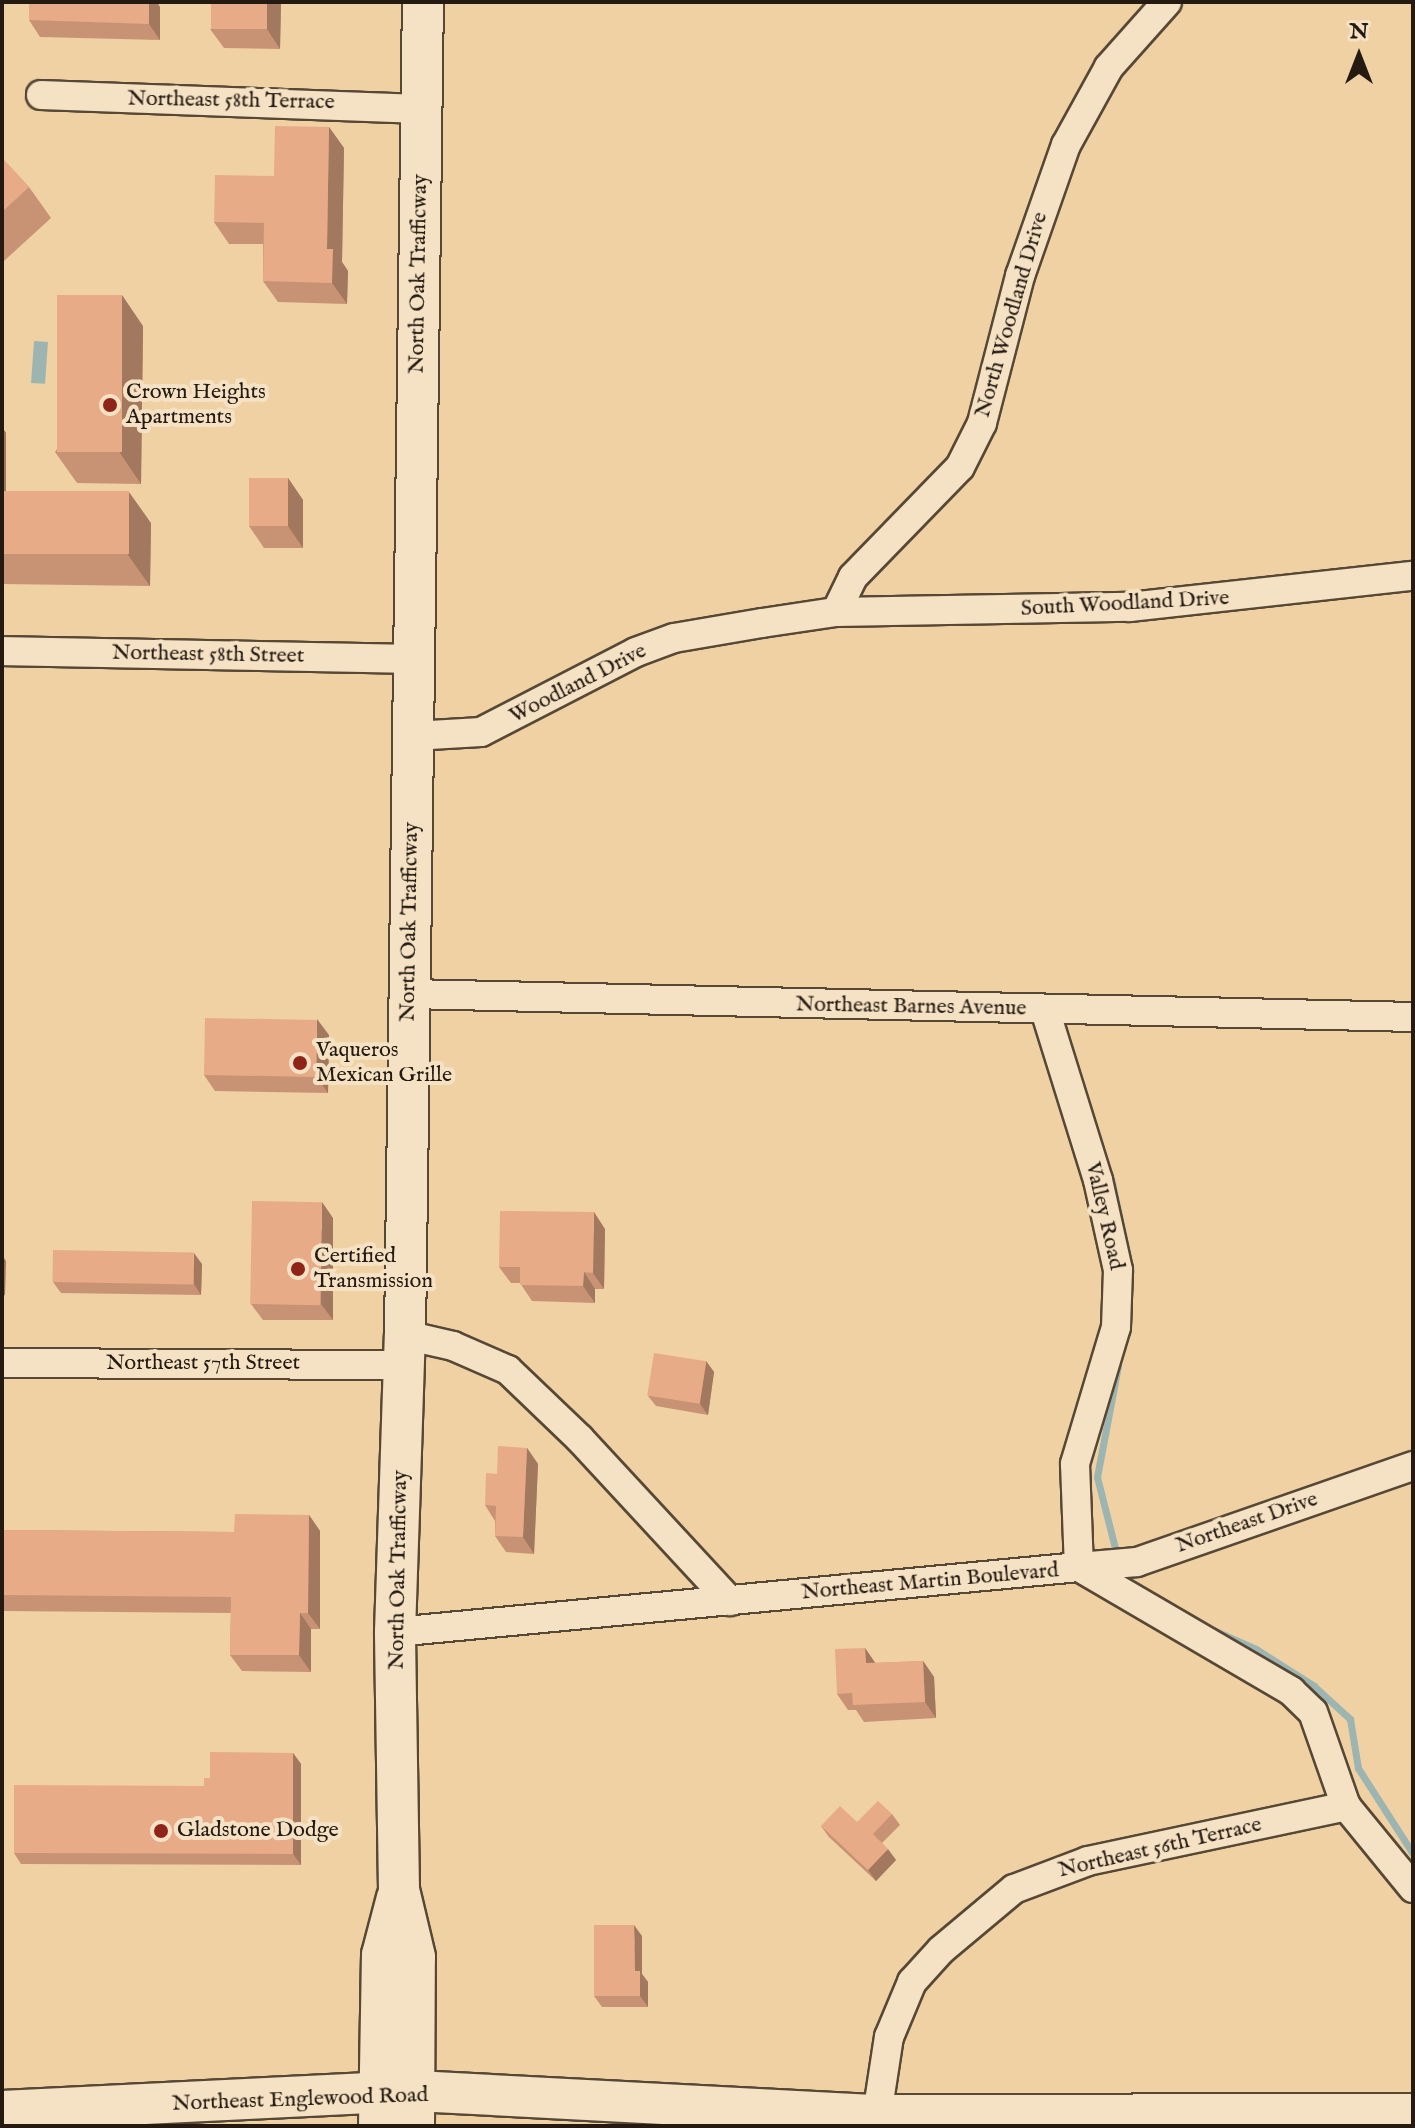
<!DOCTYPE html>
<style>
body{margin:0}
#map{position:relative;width:1415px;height:2128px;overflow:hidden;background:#efd1a3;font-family:"IM FELL English",serif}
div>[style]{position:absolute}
.water>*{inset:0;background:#9db5b0;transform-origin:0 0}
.stream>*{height:7px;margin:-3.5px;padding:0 3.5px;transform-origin:3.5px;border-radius:3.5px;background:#9db5b0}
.roads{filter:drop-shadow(2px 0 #574836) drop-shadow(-2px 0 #574836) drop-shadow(0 2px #574836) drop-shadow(0 -2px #574836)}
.street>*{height:28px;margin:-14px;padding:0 14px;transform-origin:14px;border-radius:14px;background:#f5e1c3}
.secondary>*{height:40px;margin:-20px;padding:0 20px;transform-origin:20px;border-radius:20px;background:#f5e1c3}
.wall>*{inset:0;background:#c89374}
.shaded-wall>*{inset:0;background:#a2785e}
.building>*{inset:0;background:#e8ab87;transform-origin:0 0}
.dots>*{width:22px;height:22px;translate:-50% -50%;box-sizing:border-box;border:4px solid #f5e1c3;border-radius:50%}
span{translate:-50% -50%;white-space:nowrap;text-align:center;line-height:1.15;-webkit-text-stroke:8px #f5e1c3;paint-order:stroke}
.street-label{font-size:22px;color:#241a12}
.poi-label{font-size:22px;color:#241a12}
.left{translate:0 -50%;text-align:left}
.frame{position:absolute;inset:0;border:4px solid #241a12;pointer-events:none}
.north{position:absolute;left:1319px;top:16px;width:80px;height:80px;-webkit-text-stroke:6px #f5e1c3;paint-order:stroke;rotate:0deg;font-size:22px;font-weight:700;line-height:32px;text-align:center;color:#241a12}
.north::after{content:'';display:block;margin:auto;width:28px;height:36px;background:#241a12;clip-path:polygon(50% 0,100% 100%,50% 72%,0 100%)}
</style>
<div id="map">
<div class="water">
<div style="left:34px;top:341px;width:14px;height:42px;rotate:4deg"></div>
</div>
<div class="stream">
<div style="left:1111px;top:1178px;width:95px;rotate:77.9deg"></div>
<div style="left:1116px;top:1552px;width:77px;rotate:-104.2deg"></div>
<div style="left:1097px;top:1477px;width:113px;rotate:-79.3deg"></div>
<div style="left:1213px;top:1630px;width:47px;rotate:23.8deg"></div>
<div style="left:1256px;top:1649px;width:69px;rotate:32.5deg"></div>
<div style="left:1314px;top:1686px;width:49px;rotate:42.5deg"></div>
<div style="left:1350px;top:1719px;width:50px;rotate:80.7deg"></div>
<div style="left:1358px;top:1768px;width:102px;rotate:57.4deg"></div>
</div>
<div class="roads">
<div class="street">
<div style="left:41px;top:95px;width:380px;rotate:2.1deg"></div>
<div style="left:836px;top:612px;width:39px;rotate:-64deg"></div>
<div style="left:853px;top:577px;width:153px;rotate:-45.8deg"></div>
<div style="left:960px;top:467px;width:49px;rotate:-63.4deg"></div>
<div style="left:982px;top:423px;width:152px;rotate:-75.5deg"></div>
<div style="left:1020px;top:276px;width:139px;rotate:-70.7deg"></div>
<div style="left:1066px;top:145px;width:89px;rotate:-61.1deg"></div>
<div style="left:1109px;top:67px;width:87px;rotate:-48.3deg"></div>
<div style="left:2px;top:651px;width:413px;rotate:1.1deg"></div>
<div style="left:413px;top:736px;width:68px;rotate:-3.4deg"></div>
<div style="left:481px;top:732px;width:174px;rotate:-27.3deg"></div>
<div style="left:636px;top:652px;width:40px;rotate:-20.2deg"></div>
<div style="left:674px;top:638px;width:89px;rotate:-9.7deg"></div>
<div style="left:762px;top:623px;width:75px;rotate:-8.5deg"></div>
<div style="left:836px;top:612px;width:294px;rotate:-1deg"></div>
<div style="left:1130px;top:607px;width:285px;rotate:-6.3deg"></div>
<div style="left:409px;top:994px;width:1004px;rotate:1.31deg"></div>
<div style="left:1045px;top:1010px;width:178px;rotate:72.7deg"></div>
<div style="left:1098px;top:1180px;width:92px;rotate:77.5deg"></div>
<div style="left:1118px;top:1270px;width:57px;rotate:92deg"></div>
<div style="left:1116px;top:1327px;width:143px;rotate:106.7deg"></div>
<div style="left:1075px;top:1464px;width:103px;rotate:87.8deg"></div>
<div style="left:1079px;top:1567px;width:58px;rotate:-4.9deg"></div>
<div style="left:1137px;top:1562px;width:292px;rotate:-19.2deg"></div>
<div style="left:405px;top:1335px;width:49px;rotate:12.9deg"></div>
<div style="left:453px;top:1346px;width:60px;rotate:23.6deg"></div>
<div style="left:508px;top:1370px;width:100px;rotate:43.8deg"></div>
<div style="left:580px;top:1439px;width:221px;rotate:47.2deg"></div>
<div style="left:2px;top:1363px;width:402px;rotate:0.3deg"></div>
<div style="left:395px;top:1632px;width:687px;rotate:-5.43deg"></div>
<div style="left:1079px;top:1567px;width:246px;rotate:30.3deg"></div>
<div style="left:1291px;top:1691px;width:30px;rotate:44deg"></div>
<div style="left:1313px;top:1712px;width:100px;rotate:70.7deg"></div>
<div style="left:1346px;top:1806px;width:106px;rotate:50.7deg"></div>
<div style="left:877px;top:2115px;width:79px;rotate:-81.3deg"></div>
<div style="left:889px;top:2037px;width:60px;rotate:-67.3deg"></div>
<div style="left:912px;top:1982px;width:43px;rotate:-47.8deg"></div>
<div style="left:941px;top:1950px;width:95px;rotate:-39.9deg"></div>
<div style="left:1014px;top:1889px;width:79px;rotate:-20.7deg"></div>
<div style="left:1088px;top:1861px;width:264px;rotate:-12deg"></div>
</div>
<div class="secondary">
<div style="left:2px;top:2111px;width:413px;rotate:-2.8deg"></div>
<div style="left:415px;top:2091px;width:463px;rotate:3deg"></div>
<div style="left:877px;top:2115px;width:536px;rotate:-0.11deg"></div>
<div style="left:379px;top:2126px;width:171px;rotate:-89deg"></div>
<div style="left:382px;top:1955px;width:59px;rotate:-75.3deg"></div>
<div style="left:414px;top:2126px;width:169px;rotate:-89.7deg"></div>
<div style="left:415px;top:1957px;width:69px;rotate:-103.4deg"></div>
<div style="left:399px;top:1890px;width:258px;rotate:-90.9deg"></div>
<div style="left:395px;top:1632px;width:297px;rotate:-88.1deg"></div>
<div style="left:405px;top:1335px;width:1333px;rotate:-89.23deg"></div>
</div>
</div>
<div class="wall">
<div style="clip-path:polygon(281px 2px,280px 49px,224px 48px,210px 29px)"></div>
<div style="clip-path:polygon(160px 7px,160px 40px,40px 37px,29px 20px)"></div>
<div style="clip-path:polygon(329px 127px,344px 148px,342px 262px,348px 271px,347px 304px,278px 302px,263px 281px,263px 244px,229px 244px,214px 222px,274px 176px)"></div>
<div style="clip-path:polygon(2px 158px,29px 187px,51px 218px,4px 261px,2px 259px)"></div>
<div style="clip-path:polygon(143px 326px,141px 484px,77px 483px,55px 452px)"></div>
<div style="clip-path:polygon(2px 427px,6px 433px,6px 491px,151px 523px,150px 586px,2px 584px)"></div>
<div style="clip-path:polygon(288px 478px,303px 500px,303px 548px,264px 548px,249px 526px)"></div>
<div style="clip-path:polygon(329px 1035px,328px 1093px,215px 1091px,204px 1075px)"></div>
<div style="clip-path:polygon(333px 1218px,333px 1320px,263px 1320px,251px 1304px)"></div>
<div style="clip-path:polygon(605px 1229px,604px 1289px,595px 1289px,595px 1303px,532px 1301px,520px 1283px,511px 1283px,499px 1267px)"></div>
<div style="clip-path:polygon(202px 1264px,201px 1295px,61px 1293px,53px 1282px)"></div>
<div style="clip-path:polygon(706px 1361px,714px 1372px,708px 1415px,656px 1406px,648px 1396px)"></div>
<div style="clip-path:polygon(527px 1448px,538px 1464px,534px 1554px,506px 1552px,495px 1536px,495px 1521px,485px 1505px,497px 1474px)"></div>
<div style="clip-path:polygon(309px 1515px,320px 1531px,320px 1629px,311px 1629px,311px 1672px,242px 1671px,230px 1655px,231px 1613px,2px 1611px,2px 1530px,234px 1532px)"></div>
<div style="clip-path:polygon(865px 1648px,875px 1663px,923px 1661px,934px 1677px,936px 1718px,864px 1722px,856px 1710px,848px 1710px,837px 1694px)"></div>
<div style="clip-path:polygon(293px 1753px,301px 1764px,301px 1865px,21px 1864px,14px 1853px,204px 1786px,210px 1778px)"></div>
<div style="clip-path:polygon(892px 1814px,900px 1825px,882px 1843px,896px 1860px,876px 1881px,829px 1837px,821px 1826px,857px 1822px)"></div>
<div style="clip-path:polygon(642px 1936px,642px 1974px,648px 1982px,648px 2007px,602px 2007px,594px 1996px)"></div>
</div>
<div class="shaded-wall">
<div style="clip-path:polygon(149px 2px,157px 2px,160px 7px,160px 40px,149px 24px)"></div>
<div style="clip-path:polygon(267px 2px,281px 2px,280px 49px,267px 29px)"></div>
<div style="clip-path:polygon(329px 127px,344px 148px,342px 262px,348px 271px,347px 304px,332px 283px,327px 249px)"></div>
<div style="clip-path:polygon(122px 295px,143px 326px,141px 484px,120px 453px)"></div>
<div style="clip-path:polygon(2px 427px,6px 433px,6px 505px,2px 499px)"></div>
<div style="clip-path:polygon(288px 478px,303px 500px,303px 548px,288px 526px)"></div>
<div style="clip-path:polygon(129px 492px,151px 523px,150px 586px,128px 555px)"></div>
<div style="clip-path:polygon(317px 1019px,329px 1035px,328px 1093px,317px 1077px)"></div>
<div style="clip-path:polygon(322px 1202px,333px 1218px,333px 1320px,321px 1304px)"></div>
<div style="clip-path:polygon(594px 1212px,605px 1229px,604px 1289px,593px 1273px)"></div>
<div style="clip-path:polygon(194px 1253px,202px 1264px,201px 1295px,194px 1284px)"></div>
<div style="clip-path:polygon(2px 1255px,6px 1261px,5px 1296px,2px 1291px)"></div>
<div style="clip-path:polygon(584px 1272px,595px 1289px,595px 1303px,583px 1286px)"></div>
<div style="clip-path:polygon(706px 1361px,714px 1372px,708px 1415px,700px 1404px)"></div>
<div style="clip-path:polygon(527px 1448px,538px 1464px,534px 1554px,523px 1537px)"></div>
<div style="clip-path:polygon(309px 1515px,320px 1531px,320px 1629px,308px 1613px)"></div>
<div style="clip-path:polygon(300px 1613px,311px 1629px,311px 1672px,299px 1655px)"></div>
<div style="clip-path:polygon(865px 1648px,876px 1664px,866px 1663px)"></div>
<div style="clip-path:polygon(923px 1661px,934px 1677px,936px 1718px,925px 1702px)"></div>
<div style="clip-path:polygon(293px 1753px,301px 1764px,301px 1865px,293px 1854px)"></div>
<div style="clip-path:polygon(888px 1849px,896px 1860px,876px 1881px,868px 1870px)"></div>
<div style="clip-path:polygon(634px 1925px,642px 1936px,642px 1974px,648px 1982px,648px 2007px,640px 1996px,635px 1971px)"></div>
</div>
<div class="building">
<div style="clip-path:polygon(29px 2px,149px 2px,149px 24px,29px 20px)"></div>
<div style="left:211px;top:2px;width:56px;height:27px"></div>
<div style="clip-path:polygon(275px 126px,329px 127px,327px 249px,333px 249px,332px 283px,263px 281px,264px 223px,214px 222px,215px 175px,274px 176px)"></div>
<div style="clip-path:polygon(2px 158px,29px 187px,2px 212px)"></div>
<div style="left:57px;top:295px;width:65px;height:157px"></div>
<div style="left:249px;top:478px;width:39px;height:48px"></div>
<div style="left:2px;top:491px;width:127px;height:63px"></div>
<div style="left:205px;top:1018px;width:112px;height:57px;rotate:1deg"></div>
<div style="left:252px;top:1201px;width:70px;height:103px;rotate:1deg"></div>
<div style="clip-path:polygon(500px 1211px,594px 1212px,593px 1273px,584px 1272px,583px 1286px,520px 1285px,520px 1267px,499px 1267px)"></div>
<div style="left:53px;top:1250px;width:141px;height:32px;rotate:1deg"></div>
<div style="left:654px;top:1353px;width:53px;height:43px;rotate:9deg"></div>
<div style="clip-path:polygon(498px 1446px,527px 1448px,523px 1537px,495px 1536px,496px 1506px,485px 1505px,486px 1473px,497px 1474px)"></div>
<div style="clip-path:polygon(235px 1514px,309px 1515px,308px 1613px,300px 1613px,299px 1655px,230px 1655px,231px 1597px,2px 1595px,2px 1530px,234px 1532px)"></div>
<div style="clip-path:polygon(865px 1648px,866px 1663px,923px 1661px,925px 1702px,853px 1705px,852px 1693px,837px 1694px,835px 1649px)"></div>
<div style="clip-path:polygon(210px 1752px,293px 1753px,293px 1854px,14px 1853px,14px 1785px,204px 1786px,204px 1778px,210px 1778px)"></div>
<div style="clip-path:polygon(878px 1801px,892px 1814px,873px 1834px,888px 1849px,868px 1870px,821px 1826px,840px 1806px,857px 1822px)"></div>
<div style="clip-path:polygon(594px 1925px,634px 1925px,635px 1971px,640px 1971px,640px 1996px,594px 1996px)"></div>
</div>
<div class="dots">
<div style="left:110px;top:405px;background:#8f2418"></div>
<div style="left:300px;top:1063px;background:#8f2418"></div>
<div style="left:298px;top:1269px;background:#8f2418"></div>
<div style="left:161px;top:1831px;background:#8f2418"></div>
</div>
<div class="street-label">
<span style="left:231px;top:101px;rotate:1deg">Northeast 58th Terrace</span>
<span style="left:419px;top:274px;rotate:-89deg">North Oak Trafficway</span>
<span style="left:1012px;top:315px;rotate:-74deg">North Woodland Drive</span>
<span style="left:1125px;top:604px;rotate:-3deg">South Woodland Drive</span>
<span style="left:208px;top:655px;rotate:1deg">Northeast 58th Street</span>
<span style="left:578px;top:684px;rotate:-27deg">Woodland Drive</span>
<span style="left:410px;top:922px;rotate:-89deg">North Oak Trafficway</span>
<span style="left:911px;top:1007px;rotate:1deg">Northeast Barnes Avenue</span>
<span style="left:1104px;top:1216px;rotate:77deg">Valley Road</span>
<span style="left:203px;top:1364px">Northeast 57th Street</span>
<span style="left:1247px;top:1523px;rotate:-19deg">Northeast Drive</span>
<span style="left:399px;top:1570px;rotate:-89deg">North Oak Trafficway</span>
<span style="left:930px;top:1582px;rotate:-5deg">Northeast Martin Boulevard</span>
<span style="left:1160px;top:1848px;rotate:-13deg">Northeast 56th Terrace</span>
<span style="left:300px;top:2100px;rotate:-2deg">Northeast Englewood Road</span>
</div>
<div class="poi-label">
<span class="left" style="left:126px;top:405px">Crown Heights<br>Apartments</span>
<span class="left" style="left:316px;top:1063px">Vaqueros<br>Mexican Grille</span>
<span class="left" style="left:314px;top:1269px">Certified<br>Transmission</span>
<span class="left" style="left:177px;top:1831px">Gladstone Dodge</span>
</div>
<div class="frame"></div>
<div class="north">N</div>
</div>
